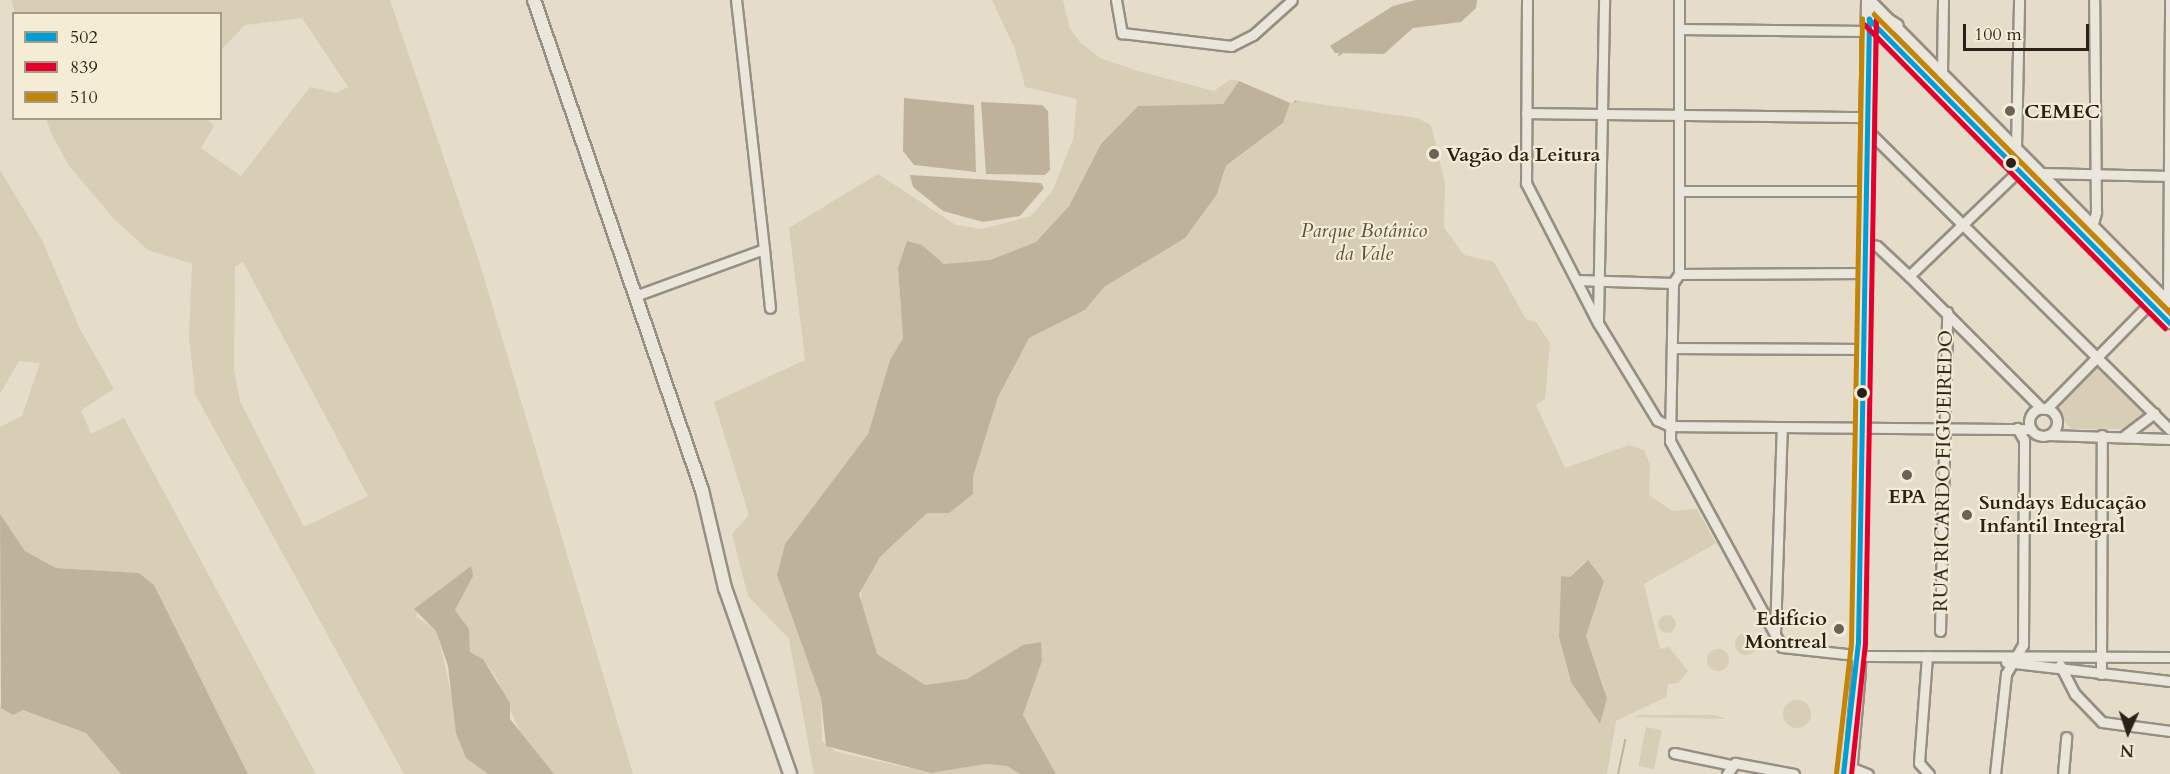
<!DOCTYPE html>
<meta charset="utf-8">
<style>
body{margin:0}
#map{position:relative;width:2170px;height:774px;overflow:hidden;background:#e5ddca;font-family:Cardo,serif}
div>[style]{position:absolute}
.green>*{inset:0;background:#d8ceb5;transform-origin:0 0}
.round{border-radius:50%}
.water>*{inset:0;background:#beb29b}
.stream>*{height:2px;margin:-1px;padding:0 1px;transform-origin:1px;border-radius:1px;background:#beb29b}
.roads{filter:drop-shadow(2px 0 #958f84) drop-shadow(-2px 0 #958f84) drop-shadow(0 2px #958f84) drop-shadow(0 -2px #958f84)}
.minor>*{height:9px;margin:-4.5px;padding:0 4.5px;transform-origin:4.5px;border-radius:4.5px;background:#eae6dc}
.minor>.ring{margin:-4.5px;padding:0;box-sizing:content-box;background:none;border:9px solid #eae6dc;border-radius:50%}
.tertiary>*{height:12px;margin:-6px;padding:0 6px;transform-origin:6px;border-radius:6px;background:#eae6dc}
.bus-1>*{height:4.5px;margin:-2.25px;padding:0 2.25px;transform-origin:2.25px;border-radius:2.25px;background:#009ed6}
.bus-2>*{height:4.5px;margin:-2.25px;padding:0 2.25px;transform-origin:2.25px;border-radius:2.25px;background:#e4002b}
.bus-3>*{height:4.5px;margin:-2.25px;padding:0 2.25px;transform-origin:2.25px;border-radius:2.25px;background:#c48506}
.dots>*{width:16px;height:16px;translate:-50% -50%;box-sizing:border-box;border:3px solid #f5ecd5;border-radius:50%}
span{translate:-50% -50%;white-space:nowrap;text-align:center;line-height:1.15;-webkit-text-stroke:4.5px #f5ecd5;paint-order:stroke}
.poi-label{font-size:20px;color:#2a2119;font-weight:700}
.left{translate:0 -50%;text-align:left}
.right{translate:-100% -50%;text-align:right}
.park-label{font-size:20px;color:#5b5142;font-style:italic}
.street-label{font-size:20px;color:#2a2119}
.legend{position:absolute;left:12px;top:12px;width:210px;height:108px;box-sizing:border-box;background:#f5ecd5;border:2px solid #a49b8a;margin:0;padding:8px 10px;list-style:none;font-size:18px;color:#2a2119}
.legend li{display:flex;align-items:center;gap:12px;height:30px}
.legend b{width:30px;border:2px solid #a49b8a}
.north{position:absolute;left:2098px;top:702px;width:60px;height:60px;-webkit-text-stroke:4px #f5ecd5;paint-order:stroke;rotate:183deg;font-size:16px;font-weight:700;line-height:24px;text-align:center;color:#2a2119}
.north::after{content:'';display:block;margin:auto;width:21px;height:27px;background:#2a2119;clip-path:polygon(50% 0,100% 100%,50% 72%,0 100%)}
.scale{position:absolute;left:1963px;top:24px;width:126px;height:27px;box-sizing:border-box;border:3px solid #2a2119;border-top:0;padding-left:8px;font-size:18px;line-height:21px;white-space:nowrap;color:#2a2119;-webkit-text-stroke:4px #f5ecd5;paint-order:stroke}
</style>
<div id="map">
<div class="green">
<div style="clip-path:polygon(evenodd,11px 0,390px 0,478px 258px,633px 774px,554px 774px,524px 741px,496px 677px,483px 659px,470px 652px,469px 629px,455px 610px,471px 566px,420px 605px,416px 616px,437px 631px,466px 758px,488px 774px,404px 774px,195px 394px,189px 336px,192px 264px,148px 250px,116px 221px,69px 166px,51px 133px,46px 119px,207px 119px,214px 126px,201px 148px,241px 176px,310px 87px,337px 93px,348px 87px,302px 18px,245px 25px,221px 50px,220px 14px,15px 13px,11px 0,243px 262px,368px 496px,304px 527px,240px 401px,234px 370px,235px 267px,243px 262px)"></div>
<div style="clip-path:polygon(992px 0,1063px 0,1070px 29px,1080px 42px,1100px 58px,1138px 71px,1214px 91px,1231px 79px,1239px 81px,1223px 104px,1138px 106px,1101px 144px,1069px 206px,1036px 242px,990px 260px,944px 264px,922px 245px,898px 268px,903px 338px,890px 360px,868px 434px,785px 544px,777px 575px,821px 698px,822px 741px,837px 752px,931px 773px,986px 764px,1007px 766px,1020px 774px,814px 774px,789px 639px,748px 596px,732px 534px,749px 515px,714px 402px,805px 360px,789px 228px,878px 174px,956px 225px,982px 229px,1031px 216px,1053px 190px,1073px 139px,1077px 99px,1025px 87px,1015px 49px)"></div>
<div style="clip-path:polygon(evenodd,1299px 101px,1417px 118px,1431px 125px,1445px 183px,1444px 227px,1464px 255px,1494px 262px,1526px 319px,1536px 322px,1550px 343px,1545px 399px,1536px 405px,1565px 468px,1629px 445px,1644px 450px,1650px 465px,1649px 495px,1672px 511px,1697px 509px,1716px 543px,1644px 584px,1660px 649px,1669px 647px,1688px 671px,1678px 683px,1668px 684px,1666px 697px,1616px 721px,1607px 774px,1056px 774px,1023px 715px,1042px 661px,1023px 645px,967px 679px,925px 685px,877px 654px,871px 641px,860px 608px,862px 583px,880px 557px,927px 513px,973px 494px,973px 477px,998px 397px,1018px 350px,1029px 337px,1085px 310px,1104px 287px,1160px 253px,1217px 194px,1226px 167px,1283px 123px,1290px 103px,1299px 101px,1585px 561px,1604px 581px,1586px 636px,1605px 689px,1600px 724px,1570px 680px,1559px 637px,1561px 577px,1570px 577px,1585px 561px)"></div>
<div style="clip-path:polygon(0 170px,42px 240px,80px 329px,114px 389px,81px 410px,91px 434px,124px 418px,316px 774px,248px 774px,154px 585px,139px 573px,56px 568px,25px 551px,0 514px,0 427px,22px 416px,40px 363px,19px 361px,0 394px)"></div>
<div style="clip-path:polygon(2100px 365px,2145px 414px,2129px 429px,2072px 429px,2055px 412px)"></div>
<div class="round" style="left:1658px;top:615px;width:18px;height:18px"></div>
<div class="round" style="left:1735px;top:633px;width:22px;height:22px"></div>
<div class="round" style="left:1707px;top:649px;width:22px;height:22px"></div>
<div class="round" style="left:1783px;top:700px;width:28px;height:28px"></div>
<div style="clip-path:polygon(0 703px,1px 708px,23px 709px,86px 733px,121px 774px,0 774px)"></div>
<div style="clip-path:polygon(1715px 715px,1725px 719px,1634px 717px,1639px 715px)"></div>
<div style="left:1646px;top:727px;width:16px;height:40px;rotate:11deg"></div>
</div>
<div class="water">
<div style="clip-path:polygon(1416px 0,1477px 0,1476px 8px,1461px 22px,1413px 28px,1384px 54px,1335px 53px,1330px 46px,1393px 6px)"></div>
<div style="clip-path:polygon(1239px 81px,1290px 103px,1283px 123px,1226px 166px,1217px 194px,1185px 238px,1104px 287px,1085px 310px,1029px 338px,998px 397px,973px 477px,973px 494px,949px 513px,927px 513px,880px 557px,859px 594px,877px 654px,925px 685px,967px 679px,1023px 645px,1041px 642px,1042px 661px,1023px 715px,1056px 774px,1020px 774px,1007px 766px,986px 764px,931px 773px,826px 746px,821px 698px,777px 575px,785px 544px,868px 434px,890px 360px,903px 338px,898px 268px,907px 241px,922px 245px,944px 264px,990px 260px,1036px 242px,1069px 206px,1101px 144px,1138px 106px,1223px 104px)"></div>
<div style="clip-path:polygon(904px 98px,974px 105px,976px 172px,914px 165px,903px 151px)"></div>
<div style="clip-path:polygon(981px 102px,1042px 105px,1048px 111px,1050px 170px,1045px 175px,986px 174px)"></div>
<div style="clip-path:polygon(910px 175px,1041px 183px,1044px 188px,1020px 216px,983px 222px,943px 211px,913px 187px)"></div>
<div style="clip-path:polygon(0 514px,25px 551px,56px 568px,139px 573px,154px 585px,248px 774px,121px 774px,86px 733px,23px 710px,13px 715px,1px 708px)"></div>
<div style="clip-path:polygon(1588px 560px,1604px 581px,1586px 636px,1607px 698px,1600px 724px,1571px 682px,1559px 637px,1561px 576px,1570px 577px)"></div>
<div style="clip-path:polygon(471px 566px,473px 576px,455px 610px,469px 629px,470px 652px,483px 659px,510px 703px,510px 719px,554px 774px,488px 774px,466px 758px,456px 733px,448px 666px,436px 631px,414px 609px)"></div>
</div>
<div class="stream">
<div style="left:1339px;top:55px;width:6px;rotate:-39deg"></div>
<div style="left:1295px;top:102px;width:1px;rotate:-45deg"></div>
<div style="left:1618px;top:774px;width:35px;rotate:-78deg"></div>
</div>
<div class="roads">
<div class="minor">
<div style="left:1116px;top:0;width:34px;rotate:80deg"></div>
<div style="left:1122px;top:33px;width:110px;rotate:6.8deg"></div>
<div style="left:1231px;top:46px;width:25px;rotate:-27deg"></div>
<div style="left:1253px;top:35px;width:52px;rotate:-41.9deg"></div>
<div style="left:1527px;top:0;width:183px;rotate:90.3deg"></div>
<div style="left:1526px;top:183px;width:157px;rotate:62.8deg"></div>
<div style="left:1598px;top:323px;width:114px;rotate:58.7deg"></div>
<div style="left:1657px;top:420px;width:14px;rotate:25deg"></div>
<div style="left:1670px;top:426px;width:361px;rotate:0.5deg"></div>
<div style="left:1679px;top:0;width:274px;rotate:90deg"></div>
<div style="left:1679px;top:274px;width:11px;rotate:124deg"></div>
<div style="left:1673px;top:283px;width:158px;rotate:91.1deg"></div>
<div style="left:1670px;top:441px;width:234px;rotate:61.5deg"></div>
<div style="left:1782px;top:647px;width:83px;rotate:6.2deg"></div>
<div style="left:1865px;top:656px;width:305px;rotate:0.2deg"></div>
<div style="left:1870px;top:0;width:426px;rotate:45.3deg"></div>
<div style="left:1869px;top:19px;width:428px;rotate:45.3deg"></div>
<div style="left:1679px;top:29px;width:189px;rotate:0.6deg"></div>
<div style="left:1942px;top:73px;width:73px;rotate:-89.2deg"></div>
<div style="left:1526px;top:113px;width:341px;rotate:0.7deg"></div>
<div style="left:1867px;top:130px;width:426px;rotate:44.7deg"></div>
<div style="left:2016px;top:147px;width:147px;rotate:-88.8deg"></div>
<div style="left:2041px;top:173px;width:129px;rotate:1.3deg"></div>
<div style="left:1679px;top:191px;width:187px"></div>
<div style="left:2091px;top:230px;width:19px;rotate:-74deg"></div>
<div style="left:2096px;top:212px;width:212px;rotate:-90.5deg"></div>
<div style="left:1865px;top:243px;width:12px;rotate:14deg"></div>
<div style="left:1877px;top:246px;width:44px;rotate:43.2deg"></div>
<div style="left:1909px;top:276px;width:188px;rotate:45deg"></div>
<div style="left:764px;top:249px;width:59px;rotate:84.2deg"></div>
<div style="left:1679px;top:274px;width:186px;rotate:-0.3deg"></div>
<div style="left:1909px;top:276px;width:153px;rotate:-43.9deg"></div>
<div style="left:1576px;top:280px;width:97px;rotate:1.8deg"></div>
<div style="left:635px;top:296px;width:137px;rotate:-20deg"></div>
<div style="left:764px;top:249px;width:251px;rotate:-96.4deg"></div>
<div style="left:2168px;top:301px;width:301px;rotate:-89.6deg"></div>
<div style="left:1598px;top:320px;width:320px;rotate:-88.9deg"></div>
<div style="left:1672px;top:348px;width:192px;rotate:0.3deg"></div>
<div class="ring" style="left:2029px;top:408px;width:19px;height:19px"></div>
<div style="left:2046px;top:409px;width:148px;rotate:-45.5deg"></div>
<div style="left:2048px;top:435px;width:122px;rotate:1.9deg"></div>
<div style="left:2124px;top:436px;width:38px;rotate:-37deg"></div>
<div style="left:1940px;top:631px;width:319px;rotate:-88.7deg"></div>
<div style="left:1775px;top:633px;width:206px;rotate:-88.1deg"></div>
<div style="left:1927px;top:656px;width:107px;rotate:94.3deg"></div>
<div style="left:1919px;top:763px;width:15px;rotate:48deg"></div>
<div style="left:2006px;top:662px;width:165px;rotate:6.6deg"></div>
<div style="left:2060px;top:665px;width:33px;rotate:63deg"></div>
<div style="left:2075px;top:694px;width:39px;rotate:46deg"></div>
<div style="left:2102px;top:722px;width:69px;rotate:7.5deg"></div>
<div style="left:2101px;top:674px;width:239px;rotate:-89.8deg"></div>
<div style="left:1674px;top:753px;width:58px;rotate:11.9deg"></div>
<div style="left:1852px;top:768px;width:17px;rotate:21deg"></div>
<div style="left:1727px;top:774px;width:14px;rotate:-54deg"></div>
<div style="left:1735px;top:763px;width:60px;rotate:10.6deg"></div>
<div style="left:1995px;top:774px;width:101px;rotate:-83.7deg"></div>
<div style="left:2006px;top:674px;width:34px;rotate:-60deg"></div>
<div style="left:2023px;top:645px;width:205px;rotate:-89.7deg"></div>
<div style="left:2024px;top:440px;width:14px;rotate:-120deg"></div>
<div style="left:2063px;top:774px;width:37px;rotate:-85deg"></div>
</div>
<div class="tertiary">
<div style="left:534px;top:0;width:518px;rotate:71.08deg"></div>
<div style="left:702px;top:490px;width:101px;rotate:76.8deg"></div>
<div style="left:725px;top:588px;width:197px;rotate:70.7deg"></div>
<div style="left:1869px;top:19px;width:15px;rotate:-4deg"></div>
<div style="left:1884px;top:18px;width:15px;rotate:32deg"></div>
<div style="left:1850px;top:774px;width:103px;rotate:-85deg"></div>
<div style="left:1859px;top:671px;width:671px;rotate:-89.23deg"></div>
</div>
</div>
<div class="bus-1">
<div style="left:1869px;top:19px;width:428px;rotate:45.3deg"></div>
<div style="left:1843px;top:774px;width:132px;rotate:-83.5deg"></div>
<div style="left:1858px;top:643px;width:624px;rotate:-88.99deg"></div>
</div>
<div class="bus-2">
<div style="left:1864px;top:24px;width:428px;rotate:45.3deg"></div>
<div style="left:1851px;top:774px;width:132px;rotate:-83.9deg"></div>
<div style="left:1865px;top:643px;width:624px;rotate:-88.99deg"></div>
</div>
<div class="bus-3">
<div style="left:1874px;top:14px;width:420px;rotate:45.2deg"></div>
<div style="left:1836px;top:773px;width:131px;rotate:-83.4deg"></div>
<div style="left:1851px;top:643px;width:624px;rotate:-88.99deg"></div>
</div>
<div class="dots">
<div style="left:2010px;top:111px;background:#6b6357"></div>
<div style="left:1434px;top:154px;background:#6b6357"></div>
<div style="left:2011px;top:163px;background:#2a2119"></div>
<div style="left:1862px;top:393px;background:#2a2119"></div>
<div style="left:1907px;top:475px;background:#6b6357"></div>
<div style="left:1967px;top:515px;background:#6b6357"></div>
<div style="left:1839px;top:629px;background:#6b6357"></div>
</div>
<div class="poi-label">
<span class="left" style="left:2024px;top:111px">CEMEC</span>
<span class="left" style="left:1446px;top:154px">Vagão da Leitura</span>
<span style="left:1907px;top:496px">EPA</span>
<span class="left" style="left:1979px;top:514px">Sundays Educação<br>Infantil Integral</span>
<span class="right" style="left:1827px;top:630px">Edifício<br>Montreal</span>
</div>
<div class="park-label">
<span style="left:1364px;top:242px">Parque Botânico<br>da Vale</span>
</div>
<div class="street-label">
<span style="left:1943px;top:471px;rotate:-89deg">RUA RICARDO FIGUEIREDO</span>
</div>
<ul class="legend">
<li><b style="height:8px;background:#009ed6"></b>502</li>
<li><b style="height:8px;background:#e4002b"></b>839</li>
<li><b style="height:8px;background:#c48506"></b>510</li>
</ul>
<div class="north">N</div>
<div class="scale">100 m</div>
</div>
